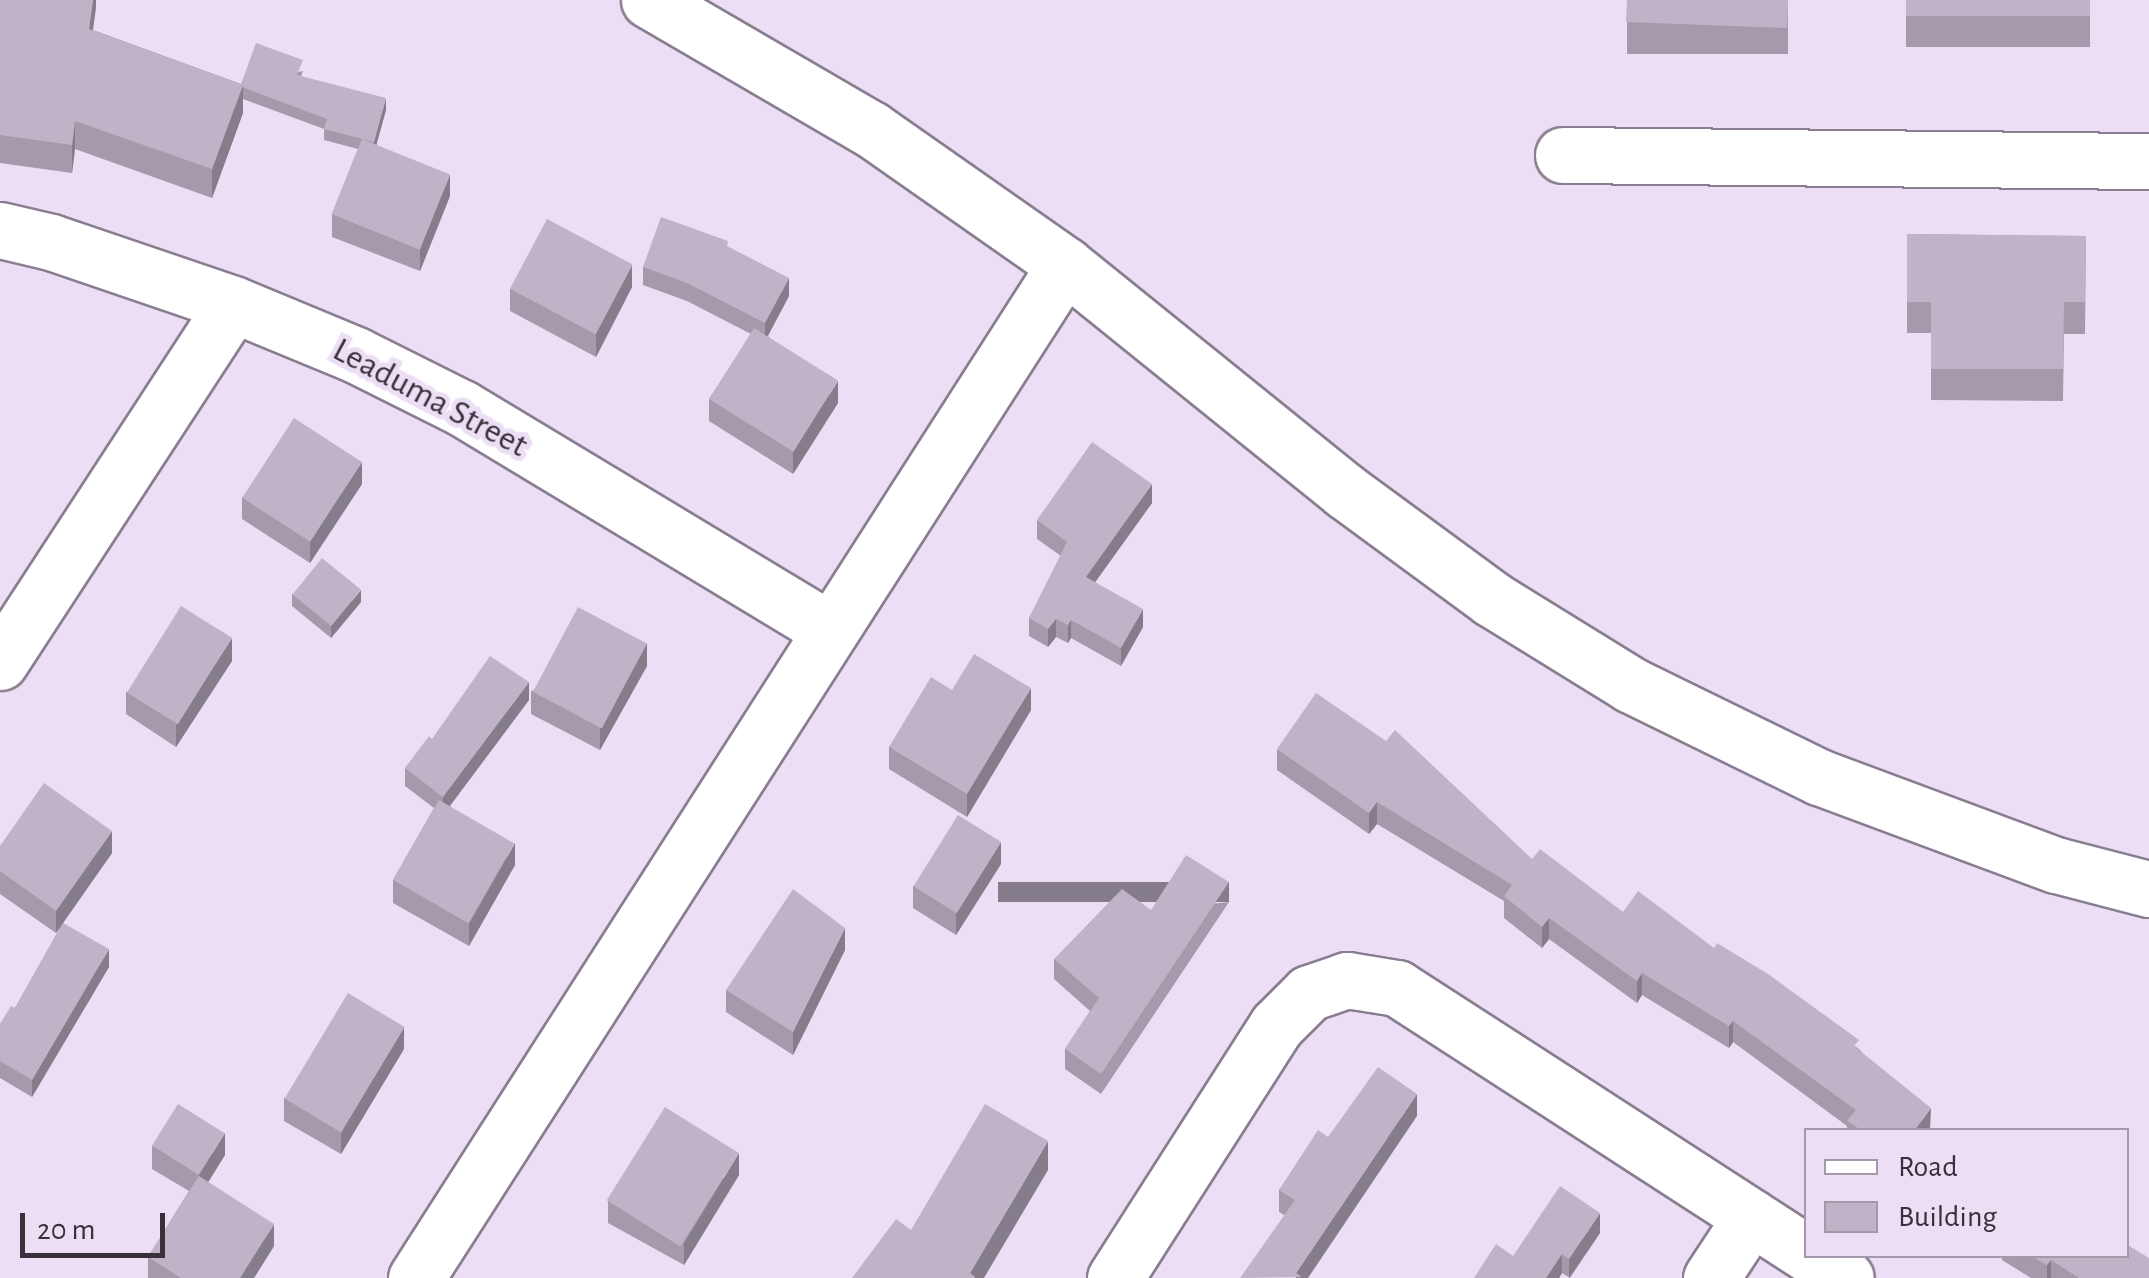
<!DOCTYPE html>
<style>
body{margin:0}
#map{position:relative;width:2149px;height:1278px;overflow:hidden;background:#ecdff5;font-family:"Alegreya Sans",sans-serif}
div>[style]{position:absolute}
.roads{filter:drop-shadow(2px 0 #897e91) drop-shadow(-2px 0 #897e91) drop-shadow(0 2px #897e91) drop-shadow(0 -2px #897e91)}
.minor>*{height:55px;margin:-27.5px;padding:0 27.5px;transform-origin:27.5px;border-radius:27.5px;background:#fff}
.secondary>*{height:55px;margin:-27.5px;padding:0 27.5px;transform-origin:27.5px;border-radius:27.5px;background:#fff}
.wall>*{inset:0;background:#a59aac;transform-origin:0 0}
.shaded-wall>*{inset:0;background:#867d8c;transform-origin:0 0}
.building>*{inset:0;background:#c0b3c8;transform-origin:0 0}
span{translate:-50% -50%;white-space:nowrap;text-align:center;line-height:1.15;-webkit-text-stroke:10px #ecdff5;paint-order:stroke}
.street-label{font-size:35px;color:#36313a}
.legend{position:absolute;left:1804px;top:1128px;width:325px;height:130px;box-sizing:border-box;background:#ecdff5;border:2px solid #a399aa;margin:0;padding:12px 18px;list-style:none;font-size:30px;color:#36313a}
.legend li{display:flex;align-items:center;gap:20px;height:50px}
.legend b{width:50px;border:2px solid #a399aa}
.scale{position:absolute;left:20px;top:1213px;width:145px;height:45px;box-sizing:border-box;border:5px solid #36313a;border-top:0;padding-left:12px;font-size:30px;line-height:35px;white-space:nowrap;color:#36313a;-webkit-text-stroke:8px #ecdff5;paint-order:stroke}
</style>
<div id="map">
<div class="roads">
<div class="minor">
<div style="left:1563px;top:155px;width:586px;rotate:0.59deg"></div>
<div style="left:0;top:230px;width:52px;rotate:13.2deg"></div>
<div style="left:51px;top:242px;width:192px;rotate:18.8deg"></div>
<div style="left:233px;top:304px;width:133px;rotate:22.5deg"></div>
<div style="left:356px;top:355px;width:119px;rotate:26.6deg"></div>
<div style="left:462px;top:408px;width:430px;rotate:31.1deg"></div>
<div style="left:0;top:662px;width:427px;rotate:-56.9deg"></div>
<div style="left:1811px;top:1256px;width:41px;rotate:32.2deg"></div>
<div style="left:416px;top:1278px;width:1203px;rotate:-57.35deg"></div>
<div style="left:1115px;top:1278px;width:300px;rotate:-57.4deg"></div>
<div style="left:1277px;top:1025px;width:45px;rotate:-45deg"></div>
<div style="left:1309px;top:993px;width:40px;rotate:-18.9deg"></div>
<div style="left:1347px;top:980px;width:51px;rotate:9.1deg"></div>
<div style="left:1397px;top:988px;width:487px;rotate:32.9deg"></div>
<div style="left:1711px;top:1278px;width:73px;rotate:-56.7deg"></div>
</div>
<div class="secondary">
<div style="left:649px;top:0;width:257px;rotate:30.2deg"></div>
<div style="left:871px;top:129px;width:237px;rotate:35deg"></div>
<div style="left:1065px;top:265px;width:360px;rotate:38.9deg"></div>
<div style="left:1345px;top:491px;width:182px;rotate:36.3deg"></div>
<div style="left:1492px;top:599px;width:163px;rotate:31.7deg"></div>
<div style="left:1631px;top:685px;width:209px;rotate:26.1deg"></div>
<div style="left:1819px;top:777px;width:253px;rotate:20.4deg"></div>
<div style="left:2056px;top:865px;width:96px;rotate:14.5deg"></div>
</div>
</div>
<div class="wall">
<div style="clip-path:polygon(0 0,96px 0,93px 30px,241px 84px,303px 71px,301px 76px,386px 110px,376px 145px,450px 196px,420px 271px,332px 237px,332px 214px,358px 149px,324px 140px,324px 129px,243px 99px,243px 113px,212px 198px,75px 149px,72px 173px,0 163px)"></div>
<div style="left:1627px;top:0;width:161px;height:54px"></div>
<div style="left:1906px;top:0;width:184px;height:47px"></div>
<div style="clip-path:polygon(1907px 234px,2086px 236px,2085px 334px,2064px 334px,2063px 401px,1931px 400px,1931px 333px,1907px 333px)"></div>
<div style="clip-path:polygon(728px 247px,789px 296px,768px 336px,838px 403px,793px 474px,709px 421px,709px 399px,751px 334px,687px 301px,643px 285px,643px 267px)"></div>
<div style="clip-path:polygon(632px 287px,596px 357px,510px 311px,510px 289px)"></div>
<div style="clip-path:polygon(362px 484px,310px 563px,242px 519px,242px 497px)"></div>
<div style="clip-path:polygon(1152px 503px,1095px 582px,1143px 627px,1121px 666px,1071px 638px,1068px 643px,1056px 637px,1048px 647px,1029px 636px,1029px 618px,1061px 556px,1037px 539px,1037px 520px)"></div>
<div style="clip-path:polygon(292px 594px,361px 602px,331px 638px,292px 606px)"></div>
<div style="clip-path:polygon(232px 661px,176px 747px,126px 714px,126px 692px)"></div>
<div style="clip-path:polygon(647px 666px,600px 750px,531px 714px,531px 691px)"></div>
<div style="clip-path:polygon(952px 690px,1031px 710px,967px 817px,889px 769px,889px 747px)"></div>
<div style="clip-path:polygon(529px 700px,450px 806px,515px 865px,469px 946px,393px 903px,393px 880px,434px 808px,405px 786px,405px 768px,432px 739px)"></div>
<div style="clip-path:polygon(1277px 749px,1532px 859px,1623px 912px,1714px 948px,1859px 1049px,1931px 1130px,1847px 1130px,1847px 1126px,1733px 1042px,1729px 1048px,1642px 995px,1637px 1003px,1549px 939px,1542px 948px,1504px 918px,1504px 901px,1377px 824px,1369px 834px,1277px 770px)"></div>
<div style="clip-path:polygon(0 846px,112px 853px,63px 923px,109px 967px,32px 1097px,0 1078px,0 1024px,15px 1008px,61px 926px,56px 933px,0 894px)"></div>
<div style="clip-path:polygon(1001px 864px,956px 935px,913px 908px,913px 886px)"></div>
<div style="clip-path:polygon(1229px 902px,1101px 1094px,1065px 1069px,1065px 1049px,1090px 1011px,1054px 979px,1054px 959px,1151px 910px)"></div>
<div style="clip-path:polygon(845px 950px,793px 1055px,726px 1012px,726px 990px)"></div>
<div style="clip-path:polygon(404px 1049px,341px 1154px,284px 1121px,284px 1098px)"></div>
<div style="clip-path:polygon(1417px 1116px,1284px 1215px,1279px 1212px,1279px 1190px,1328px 1137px)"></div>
<div style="clip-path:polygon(152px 1146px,225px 1155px,208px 1182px,274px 1246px,254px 1278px,148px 1278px,148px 1257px,189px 1191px,152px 1169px)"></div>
<div style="clip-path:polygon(739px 1175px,684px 1265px,608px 1223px,608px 1201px)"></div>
<div style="clip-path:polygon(1600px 1233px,1570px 1278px,1562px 1273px,1559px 1278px,1474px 1278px,1513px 1256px)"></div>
<div style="clip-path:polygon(2002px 1256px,2126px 1256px,2149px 1278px,2031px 1278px,2002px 1260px)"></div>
</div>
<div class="shaded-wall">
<div style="clip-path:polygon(93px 0,96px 0,96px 8px,89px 57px,89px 29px)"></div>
<div style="clip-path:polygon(243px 85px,243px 113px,212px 198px,212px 169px)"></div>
<div style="clip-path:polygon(386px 98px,386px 110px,374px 154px,374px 142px)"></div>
<div style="clip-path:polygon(75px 121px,75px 149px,72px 173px,72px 145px)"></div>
<div style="clip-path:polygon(450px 174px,450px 196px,420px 271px,420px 249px)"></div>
<div style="clip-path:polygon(632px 265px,632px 287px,596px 357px,596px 334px)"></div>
<div style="clip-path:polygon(789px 278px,789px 296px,765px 341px,765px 323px)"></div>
<div style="clip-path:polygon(838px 381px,838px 403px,793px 474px,793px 452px)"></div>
<div style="clip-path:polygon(362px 462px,362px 484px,310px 563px,310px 541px)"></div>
<div style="clip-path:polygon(1152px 484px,1152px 503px,1086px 595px,1086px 577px)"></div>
<div style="clip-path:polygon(361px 590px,361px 602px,331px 638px,331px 626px)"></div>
<div style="clip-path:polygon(1143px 609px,1143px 627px,1121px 666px,1121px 648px)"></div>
<div style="clip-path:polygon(1056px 619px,1056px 637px,1048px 647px,1048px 629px)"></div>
<div style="clip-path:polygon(1071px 620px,1071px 638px,1068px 643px,1068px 625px)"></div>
<div style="clip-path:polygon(232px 638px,232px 661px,176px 747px,176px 725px)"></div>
<div style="clip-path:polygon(647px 643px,647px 666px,600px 750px,600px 728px)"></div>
<div style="clip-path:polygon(529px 682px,529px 700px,443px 815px,443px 797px)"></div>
<div style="clip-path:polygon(1031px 688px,1031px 710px,967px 817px,967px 794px)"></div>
<div style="clip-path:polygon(1377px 802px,1377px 824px,1369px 834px,1369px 813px)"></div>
<div style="clip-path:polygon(112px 831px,112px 853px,56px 933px,56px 911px)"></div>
<div style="clip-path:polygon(1001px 842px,1001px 864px,956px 935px,956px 912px)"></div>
<div style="clip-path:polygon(515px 843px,515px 865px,469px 946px,469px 924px)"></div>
<div style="left:1229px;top:882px;width:20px;height:231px;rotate:90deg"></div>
<div style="clip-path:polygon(1549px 918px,1549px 939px,1542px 948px,1542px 927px)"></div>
<div style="clip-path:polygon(845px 928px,845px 950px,793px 1055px,793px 1032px)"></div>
<div style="clip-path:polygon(109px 949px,109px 967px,32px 1097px,32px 1080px)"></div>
<div style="clip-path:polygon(1642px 973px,1642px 995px,1637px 1003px,1637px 981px)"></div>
<div style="clip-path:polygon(1733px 1021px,1733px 1042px,1729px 1048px,1729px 1026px)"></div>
<div style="clip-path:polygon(404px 1027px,404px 1049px,341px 1154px,341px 1132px)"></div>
<div style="clip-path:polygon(1417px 1094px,1417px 1116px,1308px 1278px,1296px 1278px,1296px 1273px)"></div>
<div style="clip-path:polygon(1931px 1108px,1930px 1130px,1915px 1130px)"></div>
<div style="clip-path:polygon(225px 1133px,225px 1155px,199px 1197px,199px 1175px)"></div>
<div style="clip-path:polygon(1048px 1141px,1048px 1170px,984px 1278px,970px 1278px,970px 1273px)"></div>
<div style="clip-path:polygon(739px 1153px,739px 1175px,684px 1265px,684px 1243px)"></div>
<div style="clip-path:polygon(1600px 1213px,1600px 1233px,1569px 1278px,1569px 1259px)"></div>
<div style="clip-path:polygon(274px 1224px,274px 1246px,254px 1278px,240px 1278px)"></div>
<div style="clip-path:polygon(1562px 1254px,1562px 1273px,1559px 1278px,1546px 1278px)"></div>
<div style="clip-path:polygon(2051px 1260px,2051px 1278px,2047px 1278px,2047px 1265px)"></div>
</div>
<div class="building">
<div style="clip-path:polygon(0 0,93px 0,89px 29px,243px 85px,212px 169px,75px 121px,72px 145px,0 135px)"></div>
<div style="clip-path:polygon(1627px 0,1788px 0,1787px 28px,1626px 22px)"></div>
<div style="left:1906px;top:0;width:184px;height:16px"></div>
<div style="clip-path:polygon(256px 43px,303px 60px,297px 75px,386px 98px,374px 142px,324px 129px,327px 119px,242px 87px,243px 85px,241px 84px)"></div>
<div style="left:362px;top:139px;width:95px;height:81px;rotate:22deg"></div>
<div style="clip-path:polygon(661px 217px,728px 241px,727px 246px,789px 278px,765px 323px,687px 283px,643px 267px)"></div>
<div style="left:547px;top:219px;width:97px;height:79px;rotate:28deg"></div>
<div style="clip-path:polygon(1907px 234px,2086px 236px,2085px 302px,2064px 302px,2063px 369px,1931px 369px,1931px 302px,1907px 302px)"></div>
<div style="left:754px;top:328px;width:99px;height:84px;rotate:32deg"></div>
<div style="left:294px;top:418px;width:81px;height:95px;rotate:33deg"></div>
<div style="clip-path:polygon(1092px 442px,1152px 484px,1086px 577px,1143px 609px,1121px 648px,1071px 620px,1068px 625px,1056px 619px,1048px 629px,1029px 618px,1067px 542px,1037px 520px)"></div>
<div style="left:322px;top:558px;width:50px;height:47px;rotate:39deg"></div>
<div style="left:181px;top:606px;width:60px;height:102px;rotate:32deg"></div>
<div style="left:578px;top:607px;width:78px;height:96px;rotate:28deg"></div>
<div style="clip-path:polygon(974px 654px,1031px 688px,967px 794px,889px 747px,931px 677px,952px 690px)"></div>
<div style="clip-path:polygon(490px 656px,529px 682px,443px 797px,405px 768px,429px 736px,432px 739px)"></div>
<div style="clip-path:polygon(1316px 693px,1386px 741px,1395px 730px,1532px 859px,1540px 849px,1623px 912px,1638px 891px,1714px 948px,1717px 943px,1768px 974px,1859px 1040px,1854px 1046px,1931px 1108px,1915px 1130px,1861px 1130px,1847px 1121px,1856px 1110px,1733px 1021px,1729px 1026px,1642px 973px,1637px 981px,1549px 918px,1542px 927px,1504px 896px,1512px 885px,1377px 802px,1369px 813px,1277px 749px)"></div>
<div style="clip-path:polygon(44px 783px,112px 831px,56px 911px,0 871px,0 846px)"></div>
<div style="left:439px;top:800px;width:87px;height:92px;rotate:30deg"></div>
<div style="left:958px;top:815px;width:51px;height:84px;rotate:32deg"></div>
<div style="clip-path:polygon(1186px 855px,1229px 882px,1101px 1074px,1065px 1049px,1099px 998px,1054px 959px,1122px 889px,1151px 910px)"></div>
<div style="clip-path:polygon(793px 889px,845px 928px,793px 1032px,726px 990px)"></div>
<div style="clip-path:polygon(63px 923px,109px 949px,32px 1080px,0 1061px,0 1024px,11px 1006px,15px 1008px)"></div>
<div style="left:348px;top:993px;width:66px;height:123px;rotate:31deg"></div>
<div style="clip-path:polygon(1378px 1067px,1417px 1094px,1296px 1273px,1302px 1277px,1240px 1278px,1295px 1200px,1279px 1190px,1318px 1130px,1328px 1137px)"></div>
<div style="left:178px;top:1104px;width:55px;height:49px;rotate:32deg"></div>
<div style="clip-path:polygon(985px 1104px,1048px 1141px,970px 1273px,975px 1277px,974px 1278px,852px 1278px,896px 1219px,911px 1230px)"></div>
<div style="left:665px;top:1107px;width:87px;height:110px;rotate:32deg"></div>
<div style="clip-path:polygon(199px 1176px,274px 1224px,240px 1278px,181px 1278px,148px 1257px)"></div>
<div style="clip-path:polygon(1560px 1186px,1600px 1213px,1569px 1259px,1562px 1254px,1546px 1278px,1474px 1278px,1496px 1244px,1513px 1256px)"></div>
<div style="clip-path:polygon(2126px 1244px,2149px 1258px,2149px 1278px,2079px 1278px,2051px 1260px,2047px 1265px,2031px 1256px,2126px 1256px)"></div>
</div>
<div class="street-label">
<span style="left:430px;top:398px;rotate:28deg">Leaduma Street</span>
</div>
<ul class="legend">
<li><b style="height:12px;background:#fff"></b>Road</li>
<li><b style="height:28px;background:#c0b3c8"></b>Building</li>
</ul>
<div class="scale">20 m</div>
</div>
